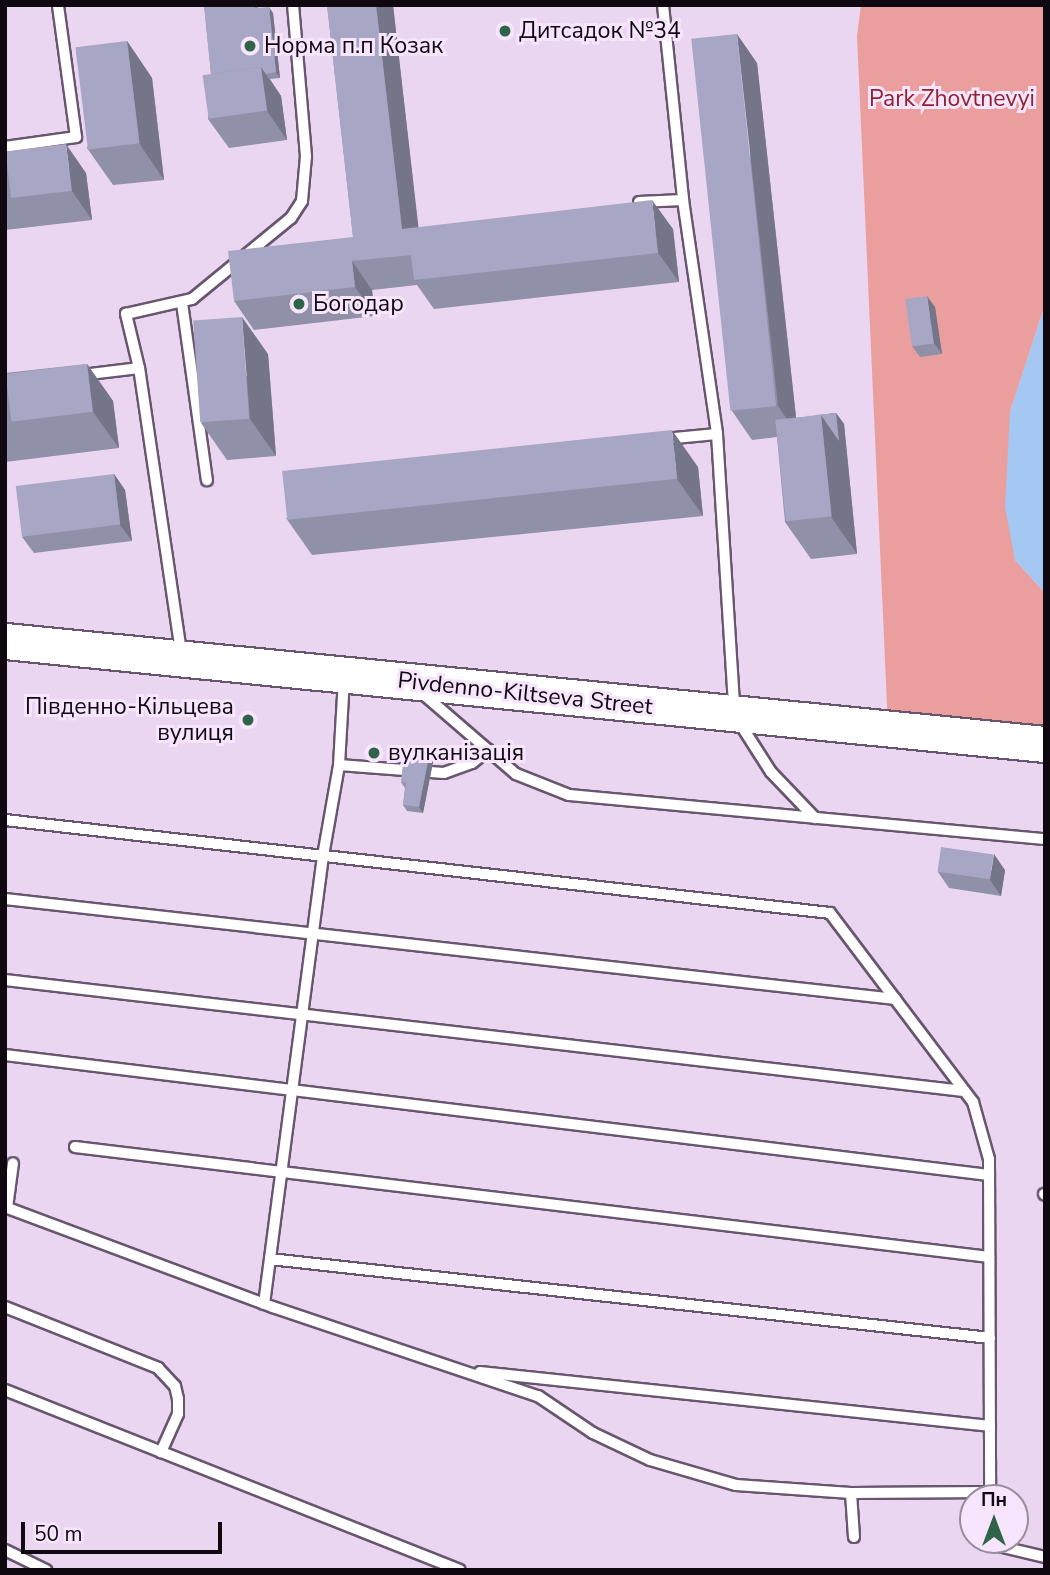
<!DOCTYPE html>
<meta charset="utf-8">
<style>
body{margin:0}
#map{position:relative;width:1050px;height:1575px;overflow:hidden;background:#ebd6f2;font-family:"Nunito Sans",sans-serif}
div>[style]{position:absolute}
.green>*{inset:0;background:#ea9f9e}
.water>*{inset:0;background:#a5c8f2}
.roads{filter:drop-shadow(2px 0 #68566e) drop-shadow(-2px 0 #68566e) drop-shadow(0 2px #68566e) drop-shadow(0 -2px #68566e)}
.lane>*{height:10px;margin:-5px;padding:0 5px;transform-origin:5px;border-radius:5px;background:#fff}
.primary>*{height:35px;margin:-17.5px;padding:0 17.5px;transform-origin:17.5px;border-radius:17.5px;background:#fff}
.wall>*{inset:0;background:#9090a9}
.shaded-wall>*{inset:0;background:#75758a}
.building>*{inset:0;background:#a7a7c5;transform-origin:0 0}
.dots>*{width:19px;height:19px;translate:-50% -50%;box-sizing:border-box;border:4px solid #f6e5fc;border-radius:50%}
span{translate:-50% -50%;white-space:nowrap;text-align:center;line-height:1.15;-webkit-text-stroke:6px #f6e5fc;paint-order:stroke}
.poi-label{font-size:23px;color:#0f0811}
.left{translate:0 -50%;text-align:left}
.right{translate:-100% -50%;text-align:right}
.park-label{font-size:23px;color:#92212c}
.street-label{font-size:23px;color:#0f0811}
.frame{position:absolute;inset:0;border:7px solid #0f0811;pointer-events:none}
.north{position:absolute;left:959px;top:1484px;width:70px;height:70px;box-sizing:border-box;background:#f6e5fc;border:2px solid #9a8d9e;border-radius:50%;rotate:0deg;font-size:19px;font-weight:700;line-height:28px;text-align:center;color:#0f0811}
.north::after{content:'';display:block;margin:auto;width:24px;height:32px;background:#306448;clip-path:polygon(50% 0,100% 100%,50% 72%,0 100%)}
.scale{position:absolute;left:21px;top:1522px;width:201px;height:32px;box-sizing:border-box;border:4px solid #0f0811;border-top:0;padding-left:9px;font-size:21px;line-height:24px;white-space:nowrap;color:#0f0811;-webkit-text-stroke:5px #f6e5fc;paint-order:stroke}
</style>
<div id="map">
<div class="green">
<div style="clip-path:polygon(861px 5px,1045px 5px,1045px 305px,1010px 412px,1015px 560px,1045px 593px,1045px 744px,888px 728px,857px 36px)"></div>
</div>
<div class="water">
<div style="clip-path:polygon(1045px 305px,1045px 593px,1015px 560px,1005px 507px,1010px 412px)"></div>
</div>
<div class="roads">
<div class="lane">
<div style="left:663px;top:5px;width:196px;rotate:84.1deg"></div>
<div style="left:683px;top:200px;width:236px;rotate:81.7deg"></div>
<div style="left:717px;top:434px;width:274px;rotate:86.4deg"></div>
<div style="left:5px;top:147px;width:72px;rotate:-8deg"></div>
<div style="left:76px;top:137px;width:133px;rotate:-97.8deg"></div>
<div style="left:639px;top:202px;width:44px;rotate:-2.6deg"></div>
<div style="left:182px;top:303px;width:179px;rotate:82deg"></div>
<div style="left:81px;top:375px;width:58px;rotate:-6.9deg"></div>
<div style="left:664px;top:439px;width:53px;rotate:-5.4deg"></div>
<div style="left:181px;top:652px;width:287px;rotate:-98.4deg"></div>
<div style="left:139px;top:368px;width:56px;rotate:-103.5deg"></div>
<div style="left:126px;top:314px;width:68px;rotate:-12.8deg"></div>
<div style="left:192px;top:299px;width:128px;rotate:-39.3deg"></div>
<div style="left:291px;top:218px;width:20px;rotate:-57deg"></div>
<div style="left:302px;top:201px;width:45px;rotate:-84.9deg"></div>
<div style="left:306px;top:156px;width:152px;rotate:-94.9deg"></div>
<div style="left:422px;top:693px;width:124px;rotate:40.8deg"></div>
<div style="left:516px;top:774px;width:57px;rotate:21.6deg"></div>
<div style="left:569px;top:795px;width:478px;rotate:5.3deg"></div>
<div style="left:739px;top:722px;width:59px;rotate:57.4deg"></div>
<div style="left:771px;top:772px;width:64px;rotate:46.3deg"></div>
<div style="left:339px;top:765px;width:105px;rotate:4.4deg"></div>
<div style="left:444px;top:773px;width:30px;rotate:-20deg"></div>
<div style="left:472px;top:763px;width:21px;rotate:-39deg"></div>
<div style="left:5px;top:820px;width:830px;rotate:6.43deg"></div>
<div style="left:830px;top:913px;width:237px;rotate:52.9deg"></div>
<div style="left:973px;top:1102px;width:59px;rotate:74.3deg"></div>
<div style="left:989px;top:1159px;width:339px;rotate:89.8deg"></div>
<div style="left:5px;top:899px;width:896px;rotate:6.41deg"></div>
<div style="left:5px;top:980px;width:965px;rotate:6.6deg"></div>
<div style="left:5px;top:1055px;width:991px;rotate:6.95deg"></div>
<div style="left:75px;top:1147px;width:921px;rotate:6.86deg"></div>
<div style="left:1044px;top:1194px;width:1px;rotate:45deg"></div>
<div style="left:5px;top:1207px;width:286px;rotate:20.5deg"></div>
<div style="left:273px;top:1307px;width:280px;rotate:18.6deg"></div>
<div style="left:538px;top:1396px;width:66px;rotate:33.9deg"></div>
<div style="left:593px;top:1433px;width:63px;rotate:25.3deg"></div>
<div style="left:650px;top:1460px;width:90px;rotate:16.2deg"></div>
<div style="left:736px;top:1485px;width:115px;rotate:4deg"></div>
<div style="left:851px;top:1493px;width:139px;rotate:-0.4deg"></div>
<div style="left:7px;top:1208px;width:45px;rotate:-82.4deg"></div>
<div style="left:270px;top:1259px;width:724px;rotate:6.26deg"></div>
<div style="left:264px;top:1304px;width:452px;rotate:-82.5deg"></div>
<div style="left:323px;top:856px;width:92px;rotate:-80deg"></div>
<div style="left:339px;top:765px;width:86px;rotate:-86.7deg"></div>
<div style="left:5px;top:1307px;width:165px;rotate:21.7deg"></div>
<div style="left:158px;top:1368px;width:25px;rotate:47deg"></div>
<div style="left:175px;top:1386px;width:13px;rotate:77deg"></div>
<div style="left:178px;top:1399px;width:15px;rotate:90deg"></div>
<div style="left:178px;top:1414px;width:42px;rotate:114.1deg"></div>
<div style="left:480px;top:1372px;width:513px;rotate:6.04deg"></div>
<div style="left:5px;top:1390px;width:489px;rotate:21.6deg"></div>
<div style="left:851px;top:1493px;width:44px;rotate:86.1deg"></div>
<div style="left:990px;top:1540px;width:4px;rotate:90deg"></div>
<div style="left:990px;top:1544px;width:57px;rotate:13.3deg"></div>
<div style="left:5px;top:1550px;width:46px;rotate:26deg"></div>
</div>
<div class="primary">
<div style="left:5px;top:641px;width:1045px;rotate:5.66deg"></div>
</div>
</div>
<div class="wall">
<div style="clip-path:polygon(204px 5px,258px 5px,258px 8px,273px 13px,280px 78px,270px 79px,281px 96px,287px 140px,229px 148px,208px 119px,211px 74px)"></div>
<div style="clip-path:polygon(327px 5px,393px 5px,418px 227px,673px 229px,679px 282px,434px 309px,417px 285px,372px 290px,375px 316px,254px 330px,234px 301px,353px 237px)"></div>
<div style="clip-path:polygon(127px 41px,152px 78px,164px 180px,113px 185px,87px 148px)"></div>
<div style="clip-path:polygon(757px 63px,796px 418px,836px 413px,844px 424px,857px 554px,811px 559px,785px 522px,777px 437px,752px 440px,732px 411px)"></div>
<div style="clip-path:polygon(5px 151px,86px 173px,92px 220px,5px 230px)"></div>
<div style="clip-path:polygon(935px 307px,942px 354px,920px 357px,912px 346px)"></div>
<div style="clip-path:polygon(268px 354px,276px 456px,227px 460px,201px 423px)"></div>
<div style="clip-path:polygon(87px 364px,113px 401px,119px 448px,5px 462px,5px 373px)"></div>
<div style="clip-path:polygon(698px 467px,703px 516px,312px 555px,286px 518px)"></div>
<div style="clip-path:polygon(114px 474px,125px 490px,132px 541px,34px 553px,22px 537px)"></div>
<div style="clip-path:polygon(429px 756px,433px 762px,423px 813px,407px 811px,403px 805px,405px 788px,401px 782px)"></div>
<div style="clip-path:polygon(1005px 870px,1001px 896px,949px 888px,938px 872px)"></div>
</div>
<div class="shaded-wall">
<div style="clip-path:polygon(376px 5px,393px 5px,422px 258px,402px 229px)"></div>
<div style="clip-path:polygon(269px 7px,273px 13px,280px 78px,276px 72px)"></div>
<div style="clip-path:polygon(737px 34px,757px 63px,798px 435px,778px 406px)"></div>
<div style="clip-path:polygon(127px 41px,152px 78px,164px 180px,139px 143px)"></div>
<div style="clip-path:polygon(261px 67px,281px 96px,287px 140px,267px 111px)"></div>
<div style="clip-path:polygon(66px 144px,86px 173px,92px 220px,72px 191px)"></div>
<div style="clip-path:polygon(652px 200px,673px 229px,679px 282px,658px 253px)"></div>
<div style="clip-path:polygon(352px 261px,372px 290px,375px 316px,355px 287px)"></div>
<div style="clip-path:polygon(927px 296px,935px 307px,942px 354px,934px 343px)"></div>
<div style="clip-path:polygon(242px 317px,268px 354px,276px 456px,250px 419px)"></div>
<div style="clip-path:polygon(87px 364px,113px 401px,119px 448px,93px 412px)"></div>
<div style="clip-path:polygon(836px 413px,844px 424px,857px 554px,831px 517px,821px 415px)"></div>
<div style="clip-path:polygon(672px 430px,698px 467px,703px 516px,677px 479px)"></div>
<div style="clip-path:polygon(114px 474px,125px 490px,132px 541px,120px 525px)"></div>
<div style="clip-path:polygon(429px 756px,433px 762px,423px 813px,419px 807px)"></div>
<div style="clip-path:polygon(994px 854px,1005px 870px,1001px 896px,990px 880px)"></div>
</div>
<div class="building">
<div style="clip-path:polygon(204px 5px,255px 5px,255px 8px,269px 7px,276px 72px,266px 74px,261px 67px,211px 74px)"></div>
<div style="clip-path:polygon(327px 5px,376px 5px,402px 229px,652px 200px,658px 253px,414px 280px,411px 255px,352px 261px,355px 287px,234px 301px,228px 251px,353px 237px)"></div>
<div style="left:737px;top:34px;width:374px;height:46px;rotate:84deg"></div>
<div style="left:127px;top:41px;width:103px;height:52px;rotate:83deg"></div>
<div style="left:261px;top:67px;width:44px;height:59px;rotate:82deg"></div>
<div style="left:66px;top:144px;width:47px;height:61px;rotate:83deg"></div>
<div style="left:927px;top:296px;width:48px;height:22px;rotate:82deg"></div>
<div style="left:242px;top:317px;width:102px;height:49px;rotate:86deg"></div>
<div style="left:87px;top:364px;width:48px;height:82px;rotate:83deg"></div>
<div style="clip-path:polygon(836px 413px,839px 441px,821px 415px,804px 416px)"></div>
<div style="left:821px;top:415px;width:102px;height:46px;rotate:84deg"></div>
<div style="left:672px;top:430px;width:49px;height:392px;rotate:84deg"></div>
<div style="left:114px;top:474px;width:51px;height:99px;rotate:83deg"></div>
<div style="clip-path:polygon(404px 754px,429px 756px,419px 807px,403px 805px,406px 783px,401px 782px)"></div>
<div style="left:941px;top:847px;width:53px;height:25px;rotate:8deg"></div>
</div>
<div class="dots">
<div style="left:505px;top:31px;background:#306448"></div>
<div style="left:250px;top:46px;background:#306448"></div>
<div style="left:299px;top:304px;background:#306448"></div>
<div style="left:248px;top:720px;background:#306448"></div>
<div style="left:374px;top:753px;background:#306448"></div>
</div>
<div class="poi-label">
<span class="left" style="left:519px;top:31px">Дитсадок №34</span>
<span class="left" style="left:264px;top:46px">Норма п.п Козак</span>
<span class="left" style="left:313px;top:304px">Богодар</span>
<span class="right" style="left:234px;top:720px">Південно-Кільцева<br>вулиця</span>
<span class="left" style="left:388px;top:753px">вулканізація</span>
</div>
<div class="park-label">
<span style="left:952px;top:99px">Park Zhovtnevyi</span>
</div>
<div class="street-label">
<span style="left:525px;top:694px;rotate:6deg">Pivdenno-Kiltseva Street</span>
</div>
<div class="frame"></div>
<div class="north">Пн</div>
<div class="scale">50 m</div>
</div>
